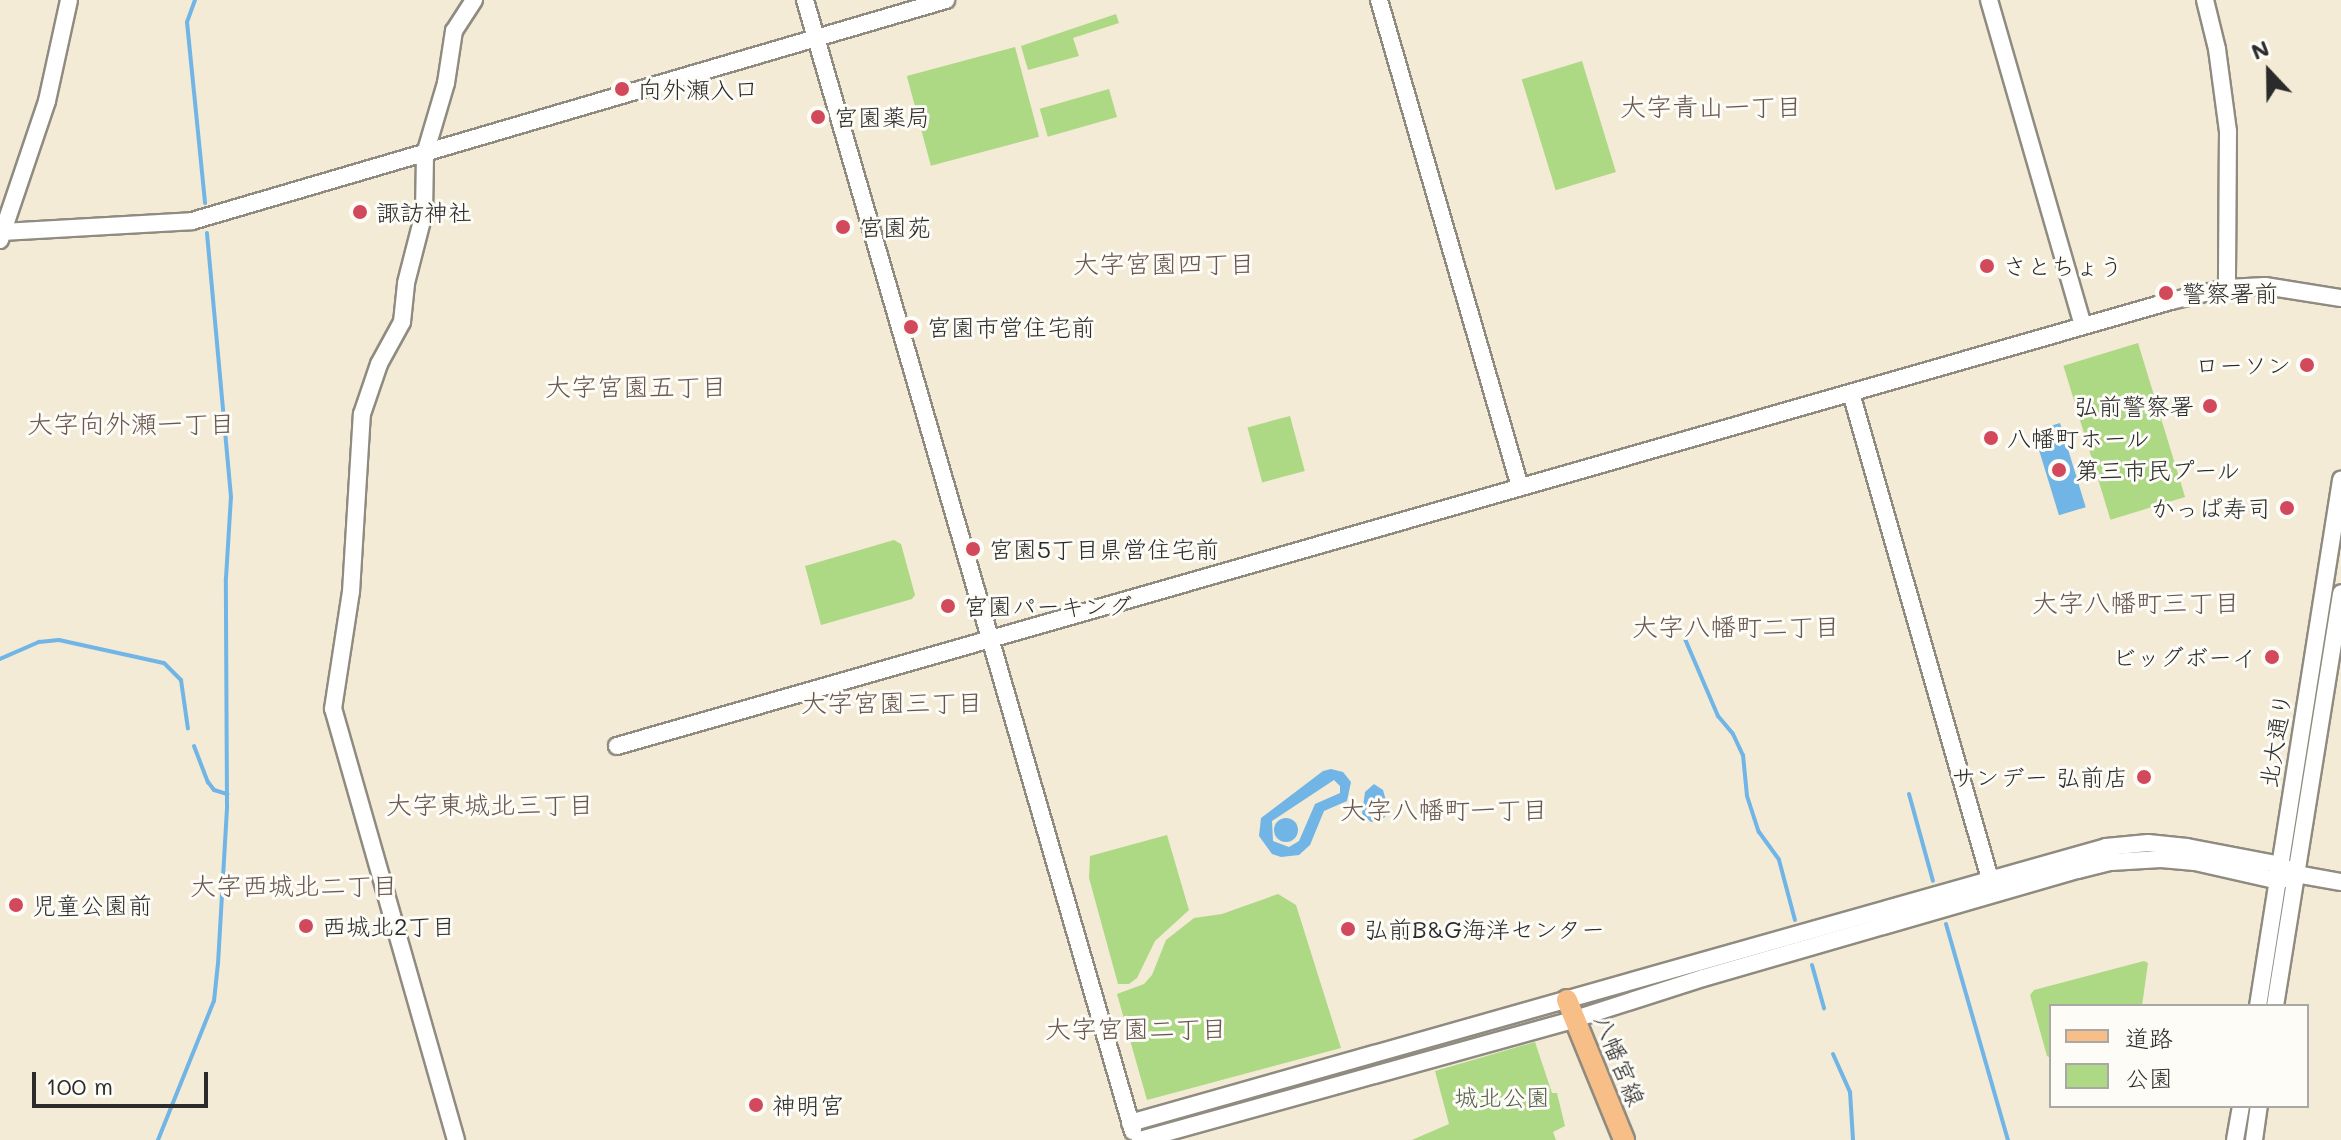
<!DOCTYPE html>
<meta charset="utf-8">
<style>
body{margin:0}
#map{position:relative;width:2341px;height:1140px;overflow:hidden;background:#f3ebd6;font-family:Mali,"Klee One",sans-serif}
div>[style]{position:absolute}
.green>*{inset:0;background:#add884;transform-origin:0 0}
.water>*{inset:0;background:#70b5e6;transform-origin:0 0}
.round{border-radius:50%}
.stream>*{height:4px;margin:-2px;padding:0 2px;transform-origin:2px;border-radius:2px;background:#70b5e6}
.roads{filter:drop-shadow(2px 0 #8f8b80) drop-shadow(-2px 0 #8f8b80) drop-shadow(0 2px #8f8b80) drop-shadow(0 -2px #8f8b80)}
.minor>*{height:16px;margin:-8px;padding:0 8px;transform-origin:8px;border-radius:8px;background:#fff}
.major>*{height:20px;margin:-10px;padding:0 10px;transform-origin:10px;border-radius:10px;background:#f7be87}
.dots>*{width:22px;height:22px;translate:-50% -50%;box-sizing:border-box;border:4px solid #fdfcf7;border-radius:50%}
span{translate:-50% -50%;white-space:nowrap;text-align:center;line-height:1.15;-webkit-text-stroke:6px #fdfcf7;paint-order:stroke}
.poi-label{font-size:24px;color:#2b2b2b}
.left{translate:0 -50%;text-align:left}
.right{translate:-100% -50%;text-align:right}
.street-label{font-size:24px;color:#2b2b2b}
.park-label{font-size:24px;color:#525f46}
.neighbourhood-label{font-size:26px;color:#695750}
.legend{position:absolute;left:2049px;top:1004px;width:260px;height:104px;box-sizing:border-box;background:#fdfcf7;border:2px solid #a9a8a5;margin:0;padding:10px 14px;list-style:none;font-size:24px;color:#2b2b2b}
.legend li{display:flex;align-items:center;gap:16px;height:40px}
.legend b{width:40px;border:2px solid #a9a8a5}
.north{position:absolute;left:2229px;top:32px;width:80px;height:80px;-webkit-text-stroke:6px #fdfcf7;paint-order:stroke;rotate:338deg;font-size:22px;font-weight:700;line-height:32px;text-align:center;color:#2b2b2b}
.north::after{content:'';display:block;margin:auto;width:28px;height:36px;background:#2b2b2b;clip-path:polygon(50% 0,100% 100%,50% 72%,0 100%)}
.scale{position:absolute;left:32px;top:1072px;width:176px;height:36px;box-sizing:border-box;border:4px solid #2b2b2b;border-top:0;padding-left:10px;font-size:24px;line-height:28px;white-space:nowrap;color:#2b2b2b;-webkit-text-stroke:6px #fdfcf7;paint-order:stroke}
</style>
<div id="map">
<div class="green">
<div style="clip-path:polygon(1116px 14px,1119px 23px,1073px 38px,1079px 56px,1028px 70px,1021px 46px)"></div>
<div style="left:1015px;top:47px;width:93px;height:112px;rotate:75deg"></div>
<div style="left:1582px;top:61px;width:116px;height:63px;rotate:73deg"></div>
<div style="left:1109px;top:89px;width:29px;height:72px;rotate:74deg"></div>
<div style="left:2138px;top:343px;width:161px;height:78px;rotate:73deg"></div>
<div style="left:1290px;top:416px;width:57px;height:44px;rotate:75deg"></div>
<div style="clip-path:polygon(894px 540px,901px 544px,915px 595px,912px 599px,821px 625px,805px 566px)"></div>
<div style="clip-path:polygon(1167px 835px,1189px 910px,1155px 941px,1137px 978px,1129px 984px,1118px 984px,1089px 878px,1090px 856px)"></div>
<div style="clip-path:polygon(1278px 894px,1296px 905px,1341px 1048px,1147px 1100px,1117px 994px,1144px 984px,1152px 975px,1166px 940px,1194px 918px,1222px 914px)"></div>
<div style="clip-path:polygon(2144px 961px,2148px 963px,2142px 1006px,2051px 1006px,2051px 1058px,2047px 1056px,2030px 995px,2034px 990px)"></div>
<div style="clip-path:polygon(1535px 1042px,1552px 1093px,1557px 1093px,1565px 1126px,1553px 1132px,1556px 1140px,1412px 1140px,1449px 1124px,1435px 1071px)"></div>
</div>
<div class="water">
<div style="left:2060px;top:423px;width:88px;height:28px;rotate:73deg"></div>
<div style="clip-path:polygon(evenodd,1331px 769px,1343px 772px,1351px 782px,1347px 801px,1324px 811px,1310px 845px,1299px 855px,1281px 857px,1272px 854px,1259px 836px,1261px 818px,1323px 771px,1331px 769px,1334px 780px,1340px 786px,1340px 793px,1315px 804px,1299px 841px,1289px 847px,1273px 841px,1272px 821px,1334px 780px)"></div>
<div style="clip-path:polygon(1374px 784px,1383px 790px,1389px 811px,1384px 818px,1371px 822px,1362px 814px,1365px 792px)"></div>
<div class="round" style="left:1274px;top:818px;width:24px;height:24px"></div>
</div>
<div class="stream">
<div style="left:195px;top:0;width:23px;rotate:110deg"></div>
<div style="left:187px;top:22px;width:182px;rotate:84.3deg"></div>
<div style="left:1685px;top:639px;width:84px;rotate:66.8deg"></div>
<div style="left:1718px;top:716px;width:23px;rotate:50deg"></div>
<div style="left:1733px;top:734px;width:23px;rotate:65deg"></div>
<div style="left:1743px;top:755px;width:41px;rotate:84.4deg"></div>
<div style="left:1747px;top:796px;width:38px;rotate:72deg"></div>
<div style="left:1759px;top:832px;width:34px;rotate:54deg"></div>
<div style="left:1779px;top:860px;width:62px;rotate:75.1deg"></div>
<div style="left:0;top:659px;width:43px;rotate:-23.6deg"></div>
<div style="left:39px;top:642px;width:20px;rotate:-6deg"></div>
<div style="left:59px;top:640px;width:107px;rotate:12.4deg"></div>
<div style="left:164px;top:663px;width:24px;rotate:45deg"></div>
<div style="left:181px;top:680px;width:49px;rotate:81.9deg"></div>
<div style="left:194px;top:746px;width:39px;rotate:69deg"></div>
<div style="left:208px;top:782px;width:10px;rotate:53deg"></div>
<div style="left:214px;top:790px;width:14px;rotate:17deg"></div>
<div style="left:1909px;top:794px;width:90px;rotate:74.6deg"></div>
<div style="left:1946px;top:924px;width:225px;rotate:74deg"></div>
<div style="left:1812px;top:965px;width:45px;rotate:74.4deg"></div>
<div style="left:1833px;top:1054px;width:42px;rotate:65.9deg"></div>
<div style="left:1850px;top:1092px;width:48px;rotate:86.4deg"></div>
<div style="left:158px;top:1140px;width:150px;rotate:-68.1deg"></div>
<div style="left:214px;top:1001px;width:37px;rotate:-84deg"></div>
<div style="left:218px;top:964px;width:158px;rotate:-86.7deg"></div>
<div style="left:227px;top:806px;width:228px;rotate:-90.3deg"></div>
<div style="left:226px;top:578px;width:81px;rotate:-86.5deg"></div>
<div style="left:231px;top:497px;width:265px;rotate:-95.2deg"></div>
</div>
<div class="roads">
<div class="minor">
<div style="left:805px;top:0;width:1178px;rotate:73.83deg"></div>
<div style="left:1379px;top:0;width:507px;rotate:73.85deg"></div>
<div style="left:1989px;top:0;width:339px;rotate:73.9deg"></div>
<div style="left:2205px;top:0;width:50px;rotate:76.2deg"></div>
<div style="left:2217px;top:49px;width:83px;rotate:82.4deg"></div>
<div style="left:2228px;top:131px;width:157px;rotate:90.4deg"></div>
<div style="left:3px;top:232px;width:189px;rotate:-3.3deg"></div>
<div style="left:192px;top:221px;width:786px;rotate:-16.34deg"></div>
<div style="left:0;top:240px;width:147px;rotate:-71.3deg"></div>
<div style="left:47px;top:101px;width:103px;rotate:-77.7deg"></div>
<div style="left:1851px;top:393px;width:513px;rotate:74.04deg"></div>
<div style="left:617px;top:746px;width:1616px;rotate:-15.98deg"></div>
<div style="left:2171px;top:301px;width:57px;rotate:-13.1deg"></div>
<div style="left:2227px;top:288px;width:38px;rotate:-3deg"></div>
<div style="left:2265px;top:286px;width:77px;rotate:9deg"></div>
<div style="left:2258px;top:1006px;width:533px;rotate:-81.03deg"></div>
<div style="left:2275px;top:1006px;width:418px;rotate:-80.9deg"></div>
<div style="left:1130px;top:1123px;width:1014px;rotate:-15.79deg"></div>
<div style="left:2106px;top:847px;width:42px;rotate:-5.4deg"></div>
<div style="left:2148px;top:843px;width:39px;rotate:6deg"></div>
<div style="left:2187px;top:847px;width:96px;rotate:10.8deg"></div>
<div style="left:2281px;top:865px;width:17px;rotate:31deg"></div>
<div style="left:2296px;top:874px;width:46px;rotate:10.1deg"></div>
<div style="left:456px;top:1140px;width:448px;rotate:-105.9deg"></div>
<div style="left:333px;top:709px;width:118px;rotate:-81.3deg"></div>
<div style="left:351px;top:592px;width:178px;rotate:-86.5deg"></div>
<div style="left:362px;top:414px;width:53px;rotate:-71.2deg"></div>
<div style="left:379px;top:364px;width:48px;rotate:-61.3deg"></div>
<div style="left:402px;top:322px;width:39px;rotate:-84deg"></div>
<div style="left:406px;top:283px;width:72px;rotate:-75.6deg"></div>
<div style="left:424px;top:213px;width:59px;rotate:-89deg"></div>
<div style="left:425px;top:154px;width:74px;rotate:-73.5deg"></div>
<div style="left:446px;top:83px;width:53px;rotate:-81.3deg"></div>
<div style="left:454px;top:31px;width:37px;rotate:-57deg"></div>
<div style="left:1140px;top:1140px;width:452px;rotate:-15.5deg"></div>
<div style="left:1575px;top:1019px;width:134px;rotate:-17.8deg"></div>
<div style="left:1703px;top:978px;width:390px;rotate:-16.1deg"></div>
<div style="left:2078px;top:870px;width:34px;rotate:-14deg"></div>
<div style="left:2111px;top:862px;width:50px;rotate:-3.4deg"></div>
<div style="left:2161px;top:859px;width:34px;rotate:5deg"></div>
<div style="left:2195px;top:862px;width:86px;rotate:12.7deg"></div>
<div style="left:2279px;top:881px;width:18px;rotate:-22deg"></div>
<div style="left:2235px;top:1140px;width:35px;rotate:-80deg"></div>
<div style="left:2254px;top:1140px;width:34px;rotate:-82deg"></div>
</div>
<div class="major">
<div style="left:1567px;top:1000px;width:151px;rotate:67.8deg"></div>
</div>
</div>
<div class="dots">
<div style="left:622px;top:89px;background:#d1495b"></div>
<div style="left:818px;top:117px;background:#d1495b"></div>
<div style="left:360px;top:212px;background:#d1495b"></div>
<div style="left:843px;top:227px;background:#d1495b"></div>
<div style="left:1987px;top:266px;background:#d1495b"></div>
<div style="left:2166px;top:293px;background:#d1495b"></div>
<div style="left:911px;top:327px;background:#d1495b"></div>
<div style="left:2307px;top:365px;background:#d1495b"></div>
<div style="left:2210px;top:406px;background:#d1495b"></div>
<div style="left:1991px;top:438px;background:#d1495b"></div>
<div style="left:2059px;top:470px;background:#d1495b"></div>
<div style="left:2287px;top:508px;background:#d1495b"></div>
<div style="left:973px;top:549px;background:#d1495b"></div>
<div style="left:948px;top:606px;background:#d1495b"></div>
<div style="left:2272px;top:657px;background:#d1495b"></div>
<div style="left:2144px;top:777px;background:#d1495b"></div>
<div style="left:16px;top:905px;background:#d1495b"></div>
<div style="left:306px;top:926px;background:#d1495b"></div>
<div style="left:1348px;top:929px;background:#d1495b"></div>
<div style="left:756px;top:1105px;background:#d1495b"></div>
</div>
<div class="poi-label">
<span class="left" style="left:638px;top:89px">向外瀬入口</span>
<span class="left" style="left:834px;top:117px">宮園薬局</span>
<span class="left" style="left:376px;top:212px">諏訪神社</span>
<span class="left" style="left:859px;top:227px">宮園苑</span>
<span class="left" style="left:2003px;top:266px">さとちょう</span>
<span class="left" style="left:2182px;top:293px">警察署前</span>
<span class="left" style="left:927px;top:327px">宮園市営住宅前</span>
<span class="right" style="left:2291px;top:365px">ローソン</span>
<span class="right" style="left:2194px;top:406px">弘前警察署</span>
<span class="left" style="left:2007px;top:438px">八幡町ホール</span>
<span class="left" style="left:2075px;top:470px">第三市民プール</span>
<span class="right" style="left:2271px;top:508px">かっぱ寿司</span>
<span class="left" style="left:989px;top:549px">宮園5丁目県営住宅前</span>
<span class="left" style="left:964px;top:606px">宮園パーキング</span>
<span class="right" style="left:2256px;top:657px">ビッグボーイ</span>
<span class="right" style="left:2128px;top:777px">サンデー 弘前店</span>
<span class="left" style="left:32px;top:905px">児童公園前</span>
<span class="left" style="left:322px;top:926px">西城北2丁目</span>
<span class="left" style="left:1364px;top:929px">弘前B&amp;G海洋センター</span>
<span class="left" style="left:772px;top:1105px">神明宮</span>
</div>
<div class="street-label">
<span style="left:2275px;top:740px;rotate:-81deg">北大通り</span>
<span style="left:1620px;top:1060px;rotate:68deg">八幡宮線</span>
</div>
<div class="park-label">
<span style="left:1502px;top:1097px">城北公園</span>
</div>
<div class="neighbourhood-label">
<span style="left:1711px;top:107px">大字青山一丁目</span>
<span style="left:1164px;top:264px">大字宮園四丁目</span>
<span style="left:636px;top:387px">大字宮園五丁目</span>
<span style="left:131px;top:424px">大字向外瀬一丁目</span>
<span style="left:2136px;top:603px">大字八幡町三丁目</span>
<span style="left:1736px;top:627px">大字八幡町二丁目</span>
<span style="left:892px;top:703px">大字宮園三丁目</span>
<span style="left:490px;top:805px">大字東城北三丁目</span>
<span style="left:1444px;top:810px">大字八幡町一丁目</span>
<span style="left:294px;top:886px">大字西城北二丁目</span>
<span style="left:1136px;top:1029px">大字宮園二丁目</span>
</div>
<ul class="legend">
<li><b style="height:10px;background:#f7be87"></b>道路</li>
<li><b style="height:22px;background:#add884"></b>公園</li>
</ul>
<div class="north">N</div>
<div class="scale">100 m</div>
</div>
